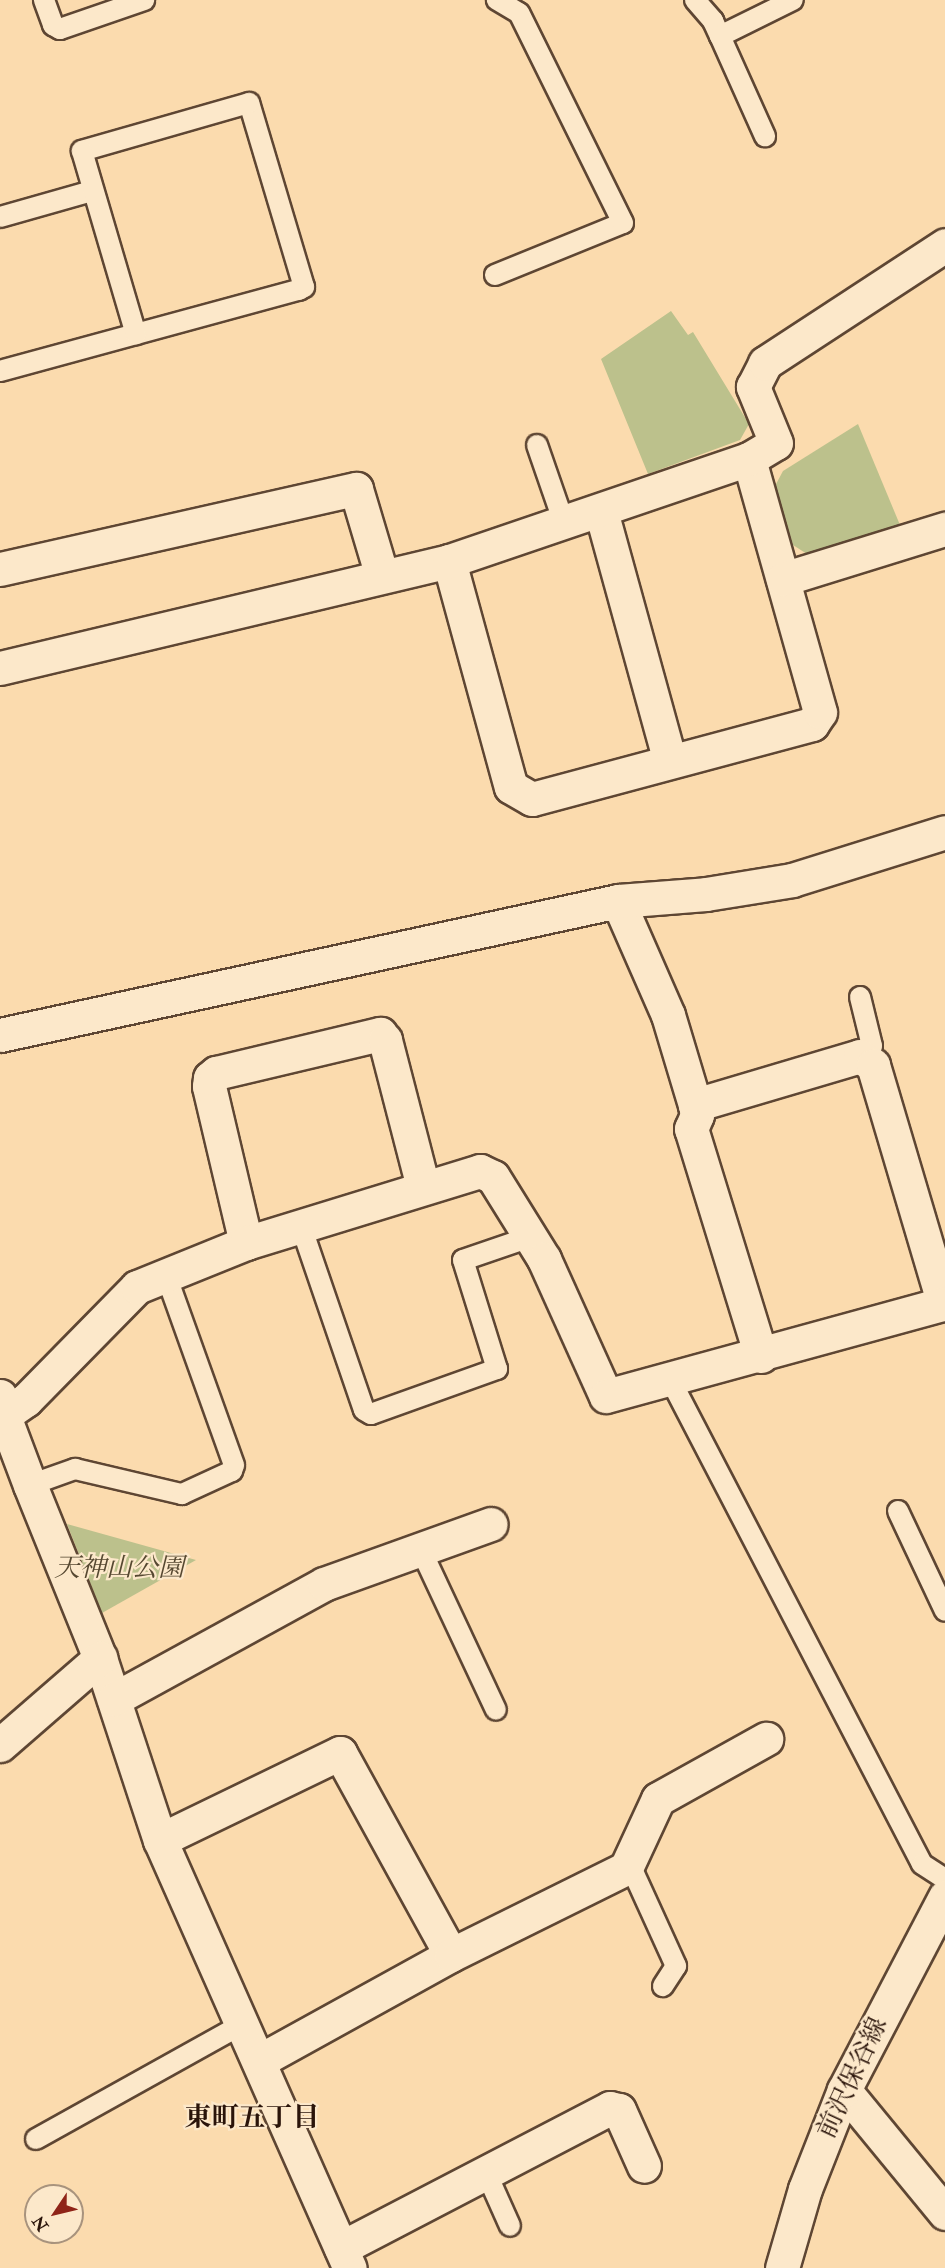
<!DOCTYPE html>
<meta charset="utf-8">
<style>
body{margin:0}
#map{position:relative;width:945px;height:2268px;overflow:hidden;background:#fbdbae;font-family:"IM FELL Double Pica","Noto Serif JP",serif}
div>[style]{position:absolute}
.green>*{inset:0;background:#bcc18c}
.roads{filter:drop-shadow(2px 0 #5e4633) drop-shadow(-2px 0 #5e4633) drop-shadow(0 2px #5e4633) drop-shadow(0 -2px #5e4633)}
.lane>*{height:20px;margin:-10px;padding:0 10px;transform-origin:10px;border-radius:10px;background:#fce8ca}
.street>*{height:33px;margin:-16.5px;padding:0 16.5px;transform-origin:16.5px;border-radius:16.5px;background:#fce8ca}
.secondary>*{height:33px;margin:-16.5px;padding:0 16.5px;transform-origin:16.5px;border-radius:16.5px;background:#fce8ca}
span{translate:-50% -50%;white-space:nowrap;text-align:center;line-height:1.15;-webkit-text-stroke:4.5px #fce8ca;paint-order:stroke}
.park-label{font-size:26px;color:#564831;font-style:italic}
.street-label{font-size:26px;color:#2a140a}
.neighbourhood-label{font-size:27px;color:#2a140a;font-weight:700}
.north{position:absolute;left:24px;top:2184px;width:60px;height:60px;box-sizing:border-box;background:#fce8ca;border:2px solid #a8937d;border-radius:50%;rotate:235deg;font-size:16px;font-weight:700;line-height:24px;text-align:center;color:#2a140a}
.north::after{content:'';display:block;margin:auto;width:21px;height:27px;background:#8f2418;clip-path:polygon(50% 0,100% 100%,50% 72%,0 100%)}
</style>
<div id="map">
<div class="green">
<div style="clip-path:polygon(671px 311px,688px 335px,693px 332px,749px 424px,740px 440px,648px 474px,601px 359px)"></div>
<div style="clip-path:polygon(858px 424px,900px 525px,807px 554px,793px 545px,775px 486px,783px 471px)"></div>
<div style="clip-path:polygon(67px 1524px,196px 1560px,102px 1613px)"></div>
</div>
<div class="roads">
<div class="lane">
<div style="left:44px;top:0;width:27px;rotate:70deg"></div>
<div style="left:53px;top:25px;width:8px;rotate:30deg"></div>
<div style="left:60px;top:29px;width:89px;rotate:-19deg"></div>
<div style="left:695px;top:0;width:28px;rotate:49deg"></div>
<div style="left:713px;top:21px;width:17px;rotate:65deg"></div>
<div style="left:720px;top:36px;width:81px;rotate:-26.3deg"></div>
<div style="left:720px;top:36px;width:110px;rotate:65.8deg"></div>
<div style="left:0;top:217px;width:96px;rotate:-15.8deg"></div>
<div style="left:495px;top:275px;width:138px;rotate:-22.1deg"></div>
<div style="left:623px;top:223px;width:234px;rotate:-116.3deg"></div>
<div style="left:519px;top:13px;width:26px;rotate:-149deg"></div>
<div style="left:0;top:371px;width:310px;rotate:-15.2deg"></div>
<div style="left:299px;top:290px;width:6px;rotate:-31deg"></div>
<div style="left:304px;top:287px;width:192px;rotate:-106.6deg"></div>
<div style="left:249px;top:103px;width:174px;rotate:164deg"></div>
<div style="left:82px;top:151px;width:191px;rotate:73.6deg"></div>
<div style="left:537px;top:445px;width:83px;rotate:70.9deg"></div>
<div style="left:860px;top:997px;width:50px;rotate:76.2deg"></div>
<div style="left:872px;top:1046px;width:14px;rotate:107deg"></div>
<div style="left:301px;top:1226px;width:194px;rotate:71.1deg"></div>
<div style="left:364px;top:1410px;width:8px;rotate:30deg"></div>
<div style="left:371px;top:1414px;width:134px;rotate:-19.7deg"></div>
<div style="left:497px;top:1369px;width:114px;rotate:-107.3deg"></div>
<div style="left:463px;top:1260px;width:71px;rotate:-18.9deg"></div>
<div style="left:671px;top:1381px;width:544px;rotate:62.54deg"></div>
<div style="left:922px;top:1864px;width:27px;rotate:33deg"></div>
<div style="left:30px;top:1485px;width:48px;rotate:-19.6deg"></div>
<div style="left:75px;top:1469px;width:110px;rotate:13.2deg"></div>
<div style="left:182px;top:1494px;width:55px;rotate:-24.7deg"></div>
<div style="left:232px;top:1471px;width:6px;rotate:-72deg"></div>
<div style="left:234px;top:1465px;width:202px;rotate:-109.7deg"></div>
<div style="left:898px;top:1511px;width:110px;rotate:64.8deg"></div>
<div style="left:422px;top:1552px;width:174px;rotate:64.9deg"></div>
<div style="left:630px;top:1865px;width:111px;rotate:65.5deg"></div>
<div style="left:676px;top:1966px;width:24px;rotate:123deg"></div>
<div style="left:36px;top:2139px;width:237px;rotate:-29.1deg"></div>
<div style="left:485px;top:2170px;width:61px;rotate:65.9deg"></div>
</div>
<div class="street">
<div style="left:601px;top:511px;width:259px;rotate:74.6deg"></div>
<div style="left:449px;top:561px;width:234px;rotate:74.7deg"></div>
<div style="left:511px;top:787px;width:24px;rotate:30deg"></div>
<div style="left:532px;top:799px;width:290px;rotate:-15deg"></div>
<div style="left:812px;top:724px;width:14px;rotate:-56deg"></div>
<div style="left:820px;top:712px;width:263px;rotate:-105.7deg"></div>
<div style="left:0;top:569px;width:365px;rotate:-12.7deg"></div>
<div style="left:356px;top:489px;width:91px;rotate:73.4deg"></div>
<div style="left:783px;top:579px;width:170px;rotate:-17.2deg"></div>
<div style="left:0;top:668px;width:462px;rotate:-13.4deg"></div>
<div style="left:449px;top:561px;width:317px;rotate:-18.8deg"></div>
<div style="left:749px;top:459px;width:31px;rotate:-31deg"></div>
<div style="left:776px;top:443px;width:61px;rotate:-112.3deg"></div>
<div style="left:753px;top:387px;width:27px;rotate:-63deg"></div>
<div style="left:765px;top:363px;width:215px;rotate:-33.2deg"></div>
<div style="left:618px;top:901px;width:124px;rotate:66.3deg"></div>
<div style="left:668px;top:1015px;width:94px;rotate:73.3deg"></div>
<div style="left:0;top:1035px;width:632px;rotate:-12.23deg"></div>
<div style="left:618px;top:901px;width:88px;rotate:-4.5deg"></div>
<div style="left:706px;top:894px;width:87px;rotate:-9.2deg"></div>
<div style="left:792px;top:880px;width:160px;rotate:-17.4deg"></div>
<div style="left:246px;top:1243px;width:161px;rotate:-103.3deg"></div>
<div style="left:209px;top:1086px;width:8px;rotate:-83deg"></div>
<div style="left:210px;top:1078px;width:8px;rotate:-40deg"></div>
<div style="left:216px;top:1073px;width:169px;rotate:-13.4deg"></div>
<div style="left:380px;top:1034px;width:8px;rotate:50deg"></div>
<div style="left:385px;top:1040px;width:152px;rotate:75.5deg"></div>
<div style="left:761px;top:1356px;width:238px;rotate:-107.1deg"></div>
<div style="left:691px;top:1129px;width:15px;rotate:-67deg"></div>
<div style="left:697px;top:1115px;width:10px;rotate:-101deg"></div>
<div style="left:695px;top:1105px;width:172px;rotate:-16.5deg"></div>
<div style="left:860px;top:1056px;width:16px;rotate:35deg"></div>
<div style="left:873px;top:1065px;width:249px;rotate:73.5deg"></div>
<div style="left:0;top:1396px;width:20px;rotate:79deg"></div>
<div style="left:4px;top:1416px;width:74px;rotate:69.4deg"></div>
<div style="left:30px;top:1485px;width:187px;rotate:68deg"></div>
<div style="left:100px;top:1658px;width:192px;rotate:71.8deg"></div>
<div style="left:160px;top:1840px;width:468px;rotate:66.1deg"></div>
<div style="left:0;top:1418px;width:32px;rotate:-35deg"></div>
<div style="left:26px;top:1400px;width:158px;rotate:-45.5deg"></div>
<div style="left:137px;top:1287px;width:118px;rotate:-22deg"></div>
<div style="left:246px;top:1243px;width:245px;rotate:-17.1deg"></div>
<div style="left:480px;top:1171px;width:14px;rotate:25deg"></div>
<div style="left:493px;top:1177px;width:97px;rotate:58.1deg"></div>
<div style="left:544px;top:1259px;width:150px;rotate:65.7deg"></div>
<div style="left:606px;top:1396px;width:352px;rotate:-15.3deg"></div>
<div style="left:114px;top:1699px;width:239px;rotate:-28.7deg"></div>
<div style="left:324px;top:1584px;width:177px;rotate:-19.8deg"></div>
<div style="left:0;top:1745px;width:133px;rotate:-41deg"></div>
<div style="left:160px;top:1840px;width:200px;rotate:-25.8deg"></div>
<div style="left:340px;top:1753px;width:230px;rotate:61.2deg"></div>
<div style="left:259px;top:2061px;width:219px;rotate:-28.9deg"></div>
<div style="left:451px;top:1955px;width:195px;rotate:-26.4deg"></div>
<div style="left:626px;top:1868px;width:76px;rotate:-65.1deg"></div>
<div style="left:658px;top:1799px;width:124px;rotate:-29.1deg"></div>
<div style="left:844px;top:2090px;width:159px;rotate:50.6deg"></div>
<div style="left:341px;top:2248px;width:303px;rotate:-27.5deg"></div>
<div style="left:610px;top:2108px;width:9px;rotate:13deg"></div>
<div style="left:619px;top:2110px;width:61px;rotate:65.9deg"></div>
</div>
<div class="secondary">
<div style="left:782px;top:2268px;width:82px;rotate:-73.8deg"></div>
<div style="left:805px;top:2189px;width:106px;rotate:-68.5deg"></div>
<div style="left:844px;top:2090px;width:218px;rotate:-62.4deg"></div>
</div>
</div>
<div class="park-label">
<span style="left:119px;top:1569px">天神山公園</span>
</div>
<div class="street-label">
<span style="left:853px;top:2078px;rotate:-65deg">前沢保谷線</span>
</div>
<div class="neighbourhood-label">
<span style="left:252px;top:2118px">東町五丁目</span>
</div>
<div class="north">N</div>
</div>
